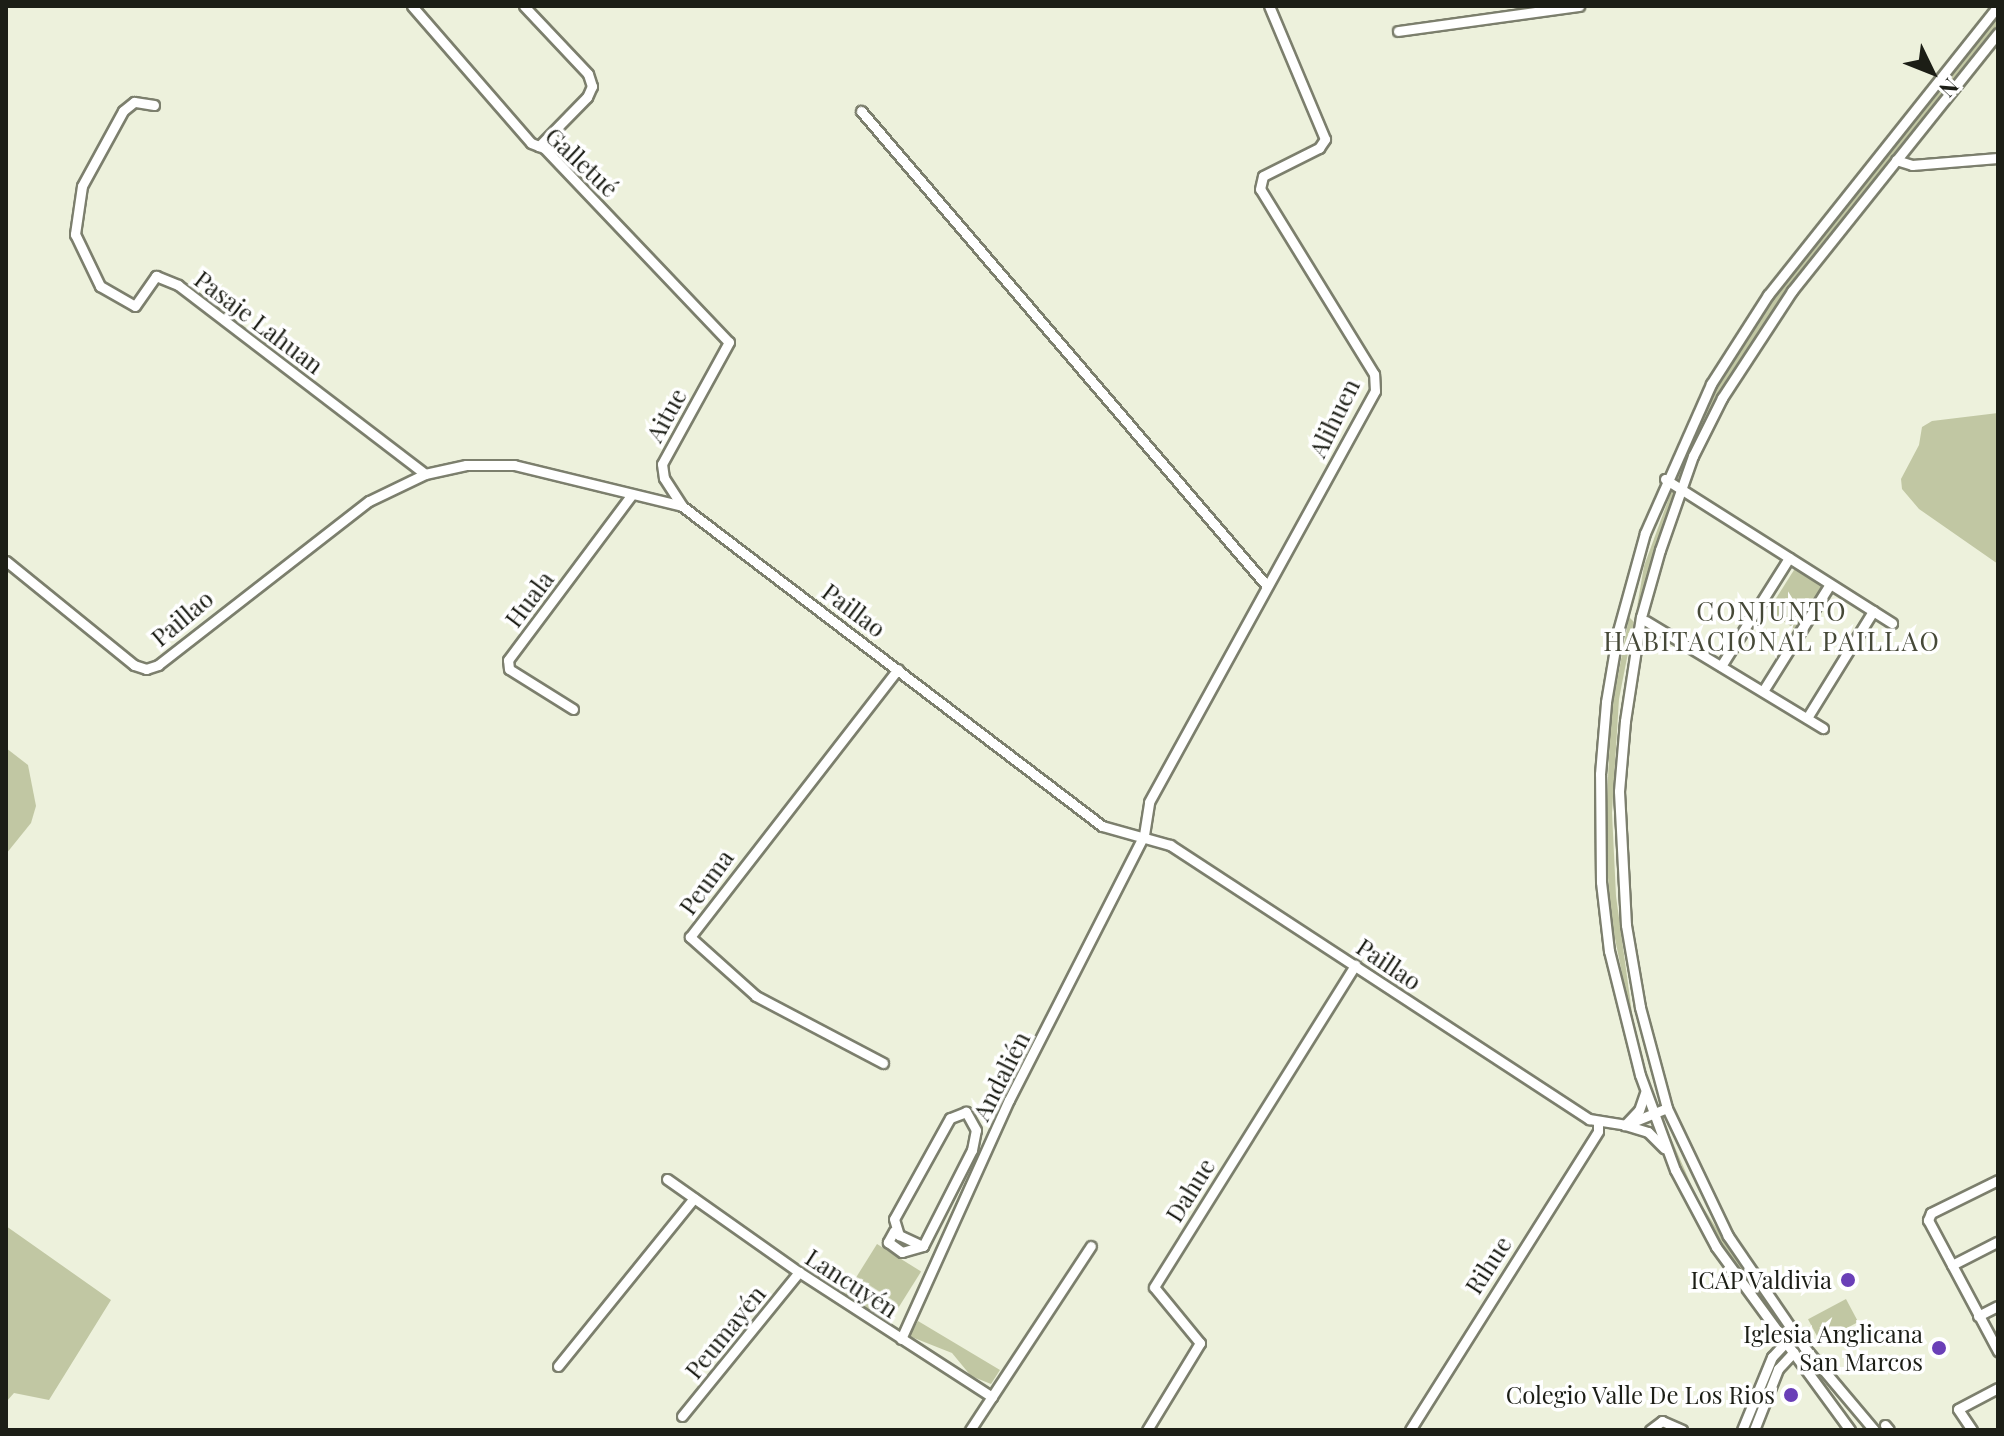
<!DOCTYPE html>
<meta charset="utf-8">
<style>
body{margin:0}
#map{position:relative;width:2004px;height:1436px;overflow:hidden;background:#edf1dc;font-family:"Playfair Display",serif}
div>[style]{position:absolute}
.green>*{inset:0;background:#c1c7a3;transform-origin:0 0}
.roads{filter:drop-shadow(2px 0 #7c7f6d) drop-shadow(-2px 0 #7c7f6d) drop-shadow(0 2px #7c7f6d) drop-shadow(0 -2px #7c7f6d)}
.minor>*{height:9px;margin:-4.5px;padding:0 4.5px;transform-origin:4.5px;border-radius:4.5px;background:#fff}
.dots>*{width:22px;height:22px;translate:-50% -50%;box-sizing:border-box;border:4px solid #fff;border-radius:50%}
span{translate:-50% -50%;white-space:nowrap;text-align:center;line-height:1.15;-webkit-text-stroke:7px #fff;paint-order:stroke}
.street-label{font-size:24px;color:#1c1e16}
.poi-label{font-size:24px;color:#1c1e16}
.right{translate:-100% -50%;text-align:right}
.neighbourhood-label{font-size:26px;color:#464938;letter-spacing:2px}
.frame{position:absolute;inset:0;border:8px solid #1c1e16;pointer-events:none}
.north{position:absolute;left:1892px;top:32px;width:80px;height:80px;-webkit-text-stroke:6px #fff;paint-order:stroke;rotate:133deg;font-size:22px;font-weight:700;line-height:32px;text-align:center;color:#1c1e16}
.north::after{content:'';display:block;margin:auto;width:28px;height:36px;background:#1c1e16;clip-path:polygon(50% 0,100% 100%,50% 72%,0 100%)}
</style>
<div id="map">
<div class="green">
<div style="clip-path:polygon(1998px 14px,1998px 25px,1760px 329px,1708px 415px,1679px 479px,1674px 477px,1705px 407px,1753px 326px)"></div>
<div style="clip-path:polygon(1998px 413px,1998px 564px,1919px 509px,1902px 489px,1901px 479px,1919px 445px,1922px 427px,1932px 421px)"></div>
<div style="clip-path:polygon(1673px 487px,1677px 491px,1637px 607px,1644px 566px)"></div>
<div style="clip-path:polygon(1801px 569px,1824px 585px,1795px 629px,1768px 611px,1794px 570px)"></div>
<div style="clip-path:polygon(1629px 617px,1634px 622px,1619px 699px,1612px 813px,1616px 896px,1636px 1042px,1612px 924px,1605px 843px,1611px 713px)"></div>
<div style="clip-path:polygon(6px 748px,28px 765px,36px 806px,31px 823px,6px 854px)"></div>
<div style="clip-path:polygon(1663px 1120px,1697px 1198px,1778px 1323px,1716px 1237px,1677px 1159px)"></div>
<div style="clip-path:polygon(6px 1226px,111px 1300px,49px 1400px,14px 1393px,6px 1402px)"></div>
<div style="left:877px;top:1244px;width:52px;height:64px;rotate:32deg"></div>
<div style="left:1846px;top:1299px;width:26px;height:43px;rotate:62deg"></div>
<div style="clip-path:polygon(918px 1321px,1000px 1370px,991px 1384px,971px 1376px,952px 1353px,909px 1336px)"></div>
</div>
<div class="roads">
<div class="minor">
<div style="left:412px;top:6px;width:181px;rotate:49deg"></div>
<div style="left:531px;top:143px;width:14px;rotate:21deg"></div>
<div style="left:544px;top:148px;width:268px;rotate:46.4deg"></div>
<div style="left:729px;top:342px;width:139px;rotate:118.8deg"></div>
<div style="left:662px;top:464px;width:14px;rotate:82deg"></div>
<div style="left:664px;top:478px;width:33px;rotate:57deg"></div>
<div style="left:524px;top:6px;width:93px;rotate:46.7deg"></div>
<div style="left:588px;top:74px;width:13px;rotate:72deg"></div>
<div style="left:592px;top:86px;width:12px;rotate:114deg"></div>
<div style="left:587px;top:97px;width:69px;rotate:134.4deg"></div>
<div style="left:1398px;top:31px;width:183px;rotate:-7.9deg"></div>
<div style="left:154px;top:105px;width:20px;rotate:-171deg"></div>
<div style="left:134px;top:102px;width:14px;rotate:141deg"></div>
<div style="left:123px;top:111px;width:85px;rotate:118.7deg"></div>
<div style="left:82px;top:186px;width:49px;rotate:98.3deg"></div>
<div style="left:75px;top:234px;width:58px;rotate:64.3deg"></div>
<div style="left:100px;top:286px;width:40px;rotate:29.7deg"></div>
<div style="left:135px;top:306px;width:37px;rotate:-55deg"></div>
<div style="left:156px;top:276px;width:24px;rotate:22deg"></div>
<div style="left:178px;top:285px;width:311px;rotate:37.4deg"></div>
<div style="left:861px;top:111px;width:625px;rotate:49.48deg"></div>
<div style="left:1896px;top:160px;width:17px;rotate:17deg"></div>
<div style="left:1912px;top:165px;width:86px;rotate:-4.7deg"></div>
<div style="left:1665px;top:479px;width:269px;rotate:32.4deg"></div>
<div style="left:6px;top:561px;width:165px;rotate:39.1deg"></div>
<div style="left:134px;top:665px;width:13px;rotate:18deg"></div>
<div style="left:146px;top:669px;width:13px;rotate:-18deg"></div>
<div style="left:158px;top:665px;width:267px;rotate:-37.9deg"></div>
<div style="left:369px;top:501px;width:62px;rotate:-25.7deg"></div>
<div style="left:425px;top:474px;width:42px;rotate:-12.4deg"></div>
<div style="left:466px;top:465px;width:48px"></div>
<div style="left:514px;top:465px;width:173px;rotate:13.7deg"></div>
<div style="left:682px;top:506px;width:528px;rotate:37.3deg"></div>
<div style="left:1102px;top:826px;width:71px;rotate:15.6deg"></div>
<div style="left:1170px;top:845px;width:501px;rotate:33.18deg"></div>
<div style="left:1589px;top:1119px;width:36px;rotate:9deg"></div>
<div style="left:1625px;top:1125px;width:45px;rotate:-22deg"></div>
<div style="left:1646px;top:621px;width:207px;rotate:31.2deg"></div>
<div style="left:1721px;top:666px;width:128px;rotate:-57.8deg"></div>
<div style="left:1763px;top:691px;width:126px;rotate:-57.9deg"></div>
<div style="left:573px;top:709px;width:75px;rotate:-148deg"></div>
<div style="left:509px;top:669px;width:9px;rotate:-96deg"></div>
<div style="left:508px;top:660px;width:207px;rotate:-53.2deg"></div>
<div style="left:1807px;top:718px;width:126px;rotate:-58.3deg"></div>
<div style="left:883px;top:1063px;width:144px;rotate:-152.2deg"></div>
<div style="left:756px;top:996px;width:89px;rotate:-138.2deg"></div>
<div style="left:690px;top:937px;width:339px;rotate:-52.2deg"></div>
<div style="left:1645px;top:1093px;width:18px;rotate:109deg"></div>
<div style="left:1639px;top:1110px;width:21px;rotate:133deg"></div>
<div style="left:1625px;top:1125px;width:24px;rotate:17deg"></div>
<div style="left:1648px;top:1132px;width:23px;rotate:45deg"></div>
<div style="left:667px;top:1179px;width:161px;rotate:35.2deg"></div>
<div style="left:799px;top:1272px;width:230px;rotate:32.9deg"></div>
<div style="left:1998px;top:1180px;width:75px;rotate:153.8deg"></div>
<div style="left:1931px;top:1213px;width:8px;rotate:113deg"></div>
<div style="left:1928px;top:1220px;width:149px;rotate:61.9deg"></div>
<div style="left:894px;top:1231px;width:13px;rotate:119deg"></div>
<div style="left:888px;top:1242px;width:17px;rotate:36deg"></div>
<div style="left:902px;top:1252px;width:22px;rotate:-16deg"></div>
<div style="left:923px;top:1246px;width:108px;rotate:-63deg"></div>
<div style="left:972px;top:1150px;width:20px;rotate:-79deg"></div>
<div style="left:976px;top:1130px;width:21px;rotate:-119deg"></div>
<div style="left:966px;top:1112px;width:17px;rotate:159deg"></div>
<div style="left:950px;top:1118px;width:115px;rotate:119deg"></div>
<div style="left:894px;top:1219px;width:17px;rotate:73deg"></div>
<div style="left:899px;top:1235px;width:26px;rotate:25deg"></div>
<div style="left:1952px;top:1265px;width:51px;rotate:-27.1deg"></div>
<div style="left:1978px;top:1316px;width:22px;rotate:-27deg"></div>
<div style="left:901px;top:1339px;width:262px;rotate:-65.7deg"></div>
<div style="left:1009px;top:1100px;width:297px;rotate:-63deg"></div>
<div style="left:1144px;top:835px;width:33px;rotate:-81deg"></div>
<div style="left:1149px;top:802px;width:469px;rotate:-61.2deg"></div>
<div style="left:1375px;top:391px;width:17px;rotate:-93deg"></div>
<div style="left:1374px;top:374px;width:217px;rotate:-121.6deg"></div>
<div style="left:1260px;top:189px;width:13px;rotate:-77deg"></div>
<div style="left:1263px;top:176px;width:63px;rotate:-26.6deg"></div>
<div style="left:1319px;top:148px;width:11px;rotate:-56deg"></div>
<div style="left:1325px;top:139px;width:144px;rotate:-112.8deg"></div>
<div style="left:558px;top:1366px;width:216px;rotate:-51deg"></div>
<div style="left:682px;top:1416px;width:186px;rotate:-50.9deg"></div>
<div style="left:1885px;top:1425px;width:6px;rotate:51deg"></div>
<div style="left:970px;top:1430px;width:220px;rotate:-56.7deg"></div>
<div style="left:1147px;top:1430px;width:102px;rotate:-58.7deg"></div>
<div style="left:1200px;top:1343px;width:72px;rotate:-129.4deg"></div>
<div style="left:1154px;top:1287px;width:380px;rotate:-58deg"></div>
<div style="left:1410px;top:1430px;width:353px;rotate:-57.8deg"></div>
<div style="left:1598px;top:1131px;width:9px;rotate:-90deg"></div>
<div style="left:1650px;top:1430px;width:15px;rotate:-37deg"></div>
<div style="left:1662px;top:1421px;width:22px;rotate:24deg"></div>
<div style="left:1742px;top:1430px;width:79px;rotate:-67.7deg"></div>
<div style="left:1772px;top:1357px;width:22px;rotate:-47deg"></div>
<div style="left:1754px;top:1430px;width:66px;rotate:-68.5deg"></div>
<div style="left:1778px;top:1369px;width:23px;rotate:-47deg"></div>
<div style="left:1850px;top:1430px;width:227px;rotate:-126.2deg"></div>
<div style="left:1716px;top:1247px;width:87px;rotate:-118deg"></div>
<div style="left:1675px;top:1170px;width:101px;rotate:-110.2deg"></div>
<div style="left:1640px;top:1075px;width:128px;rotate:-104deg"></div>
<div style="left:1609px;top:951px;width:69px;rotate:-96.6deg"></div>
<div style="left:1601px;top:882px;width:108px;rotate:-90.5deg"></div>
<div style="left:1600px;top:774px;width:72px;rotate:-85.2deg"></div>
<div style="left:1606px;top:702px;width:72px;rotate:-80.4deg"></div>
<div style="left:1618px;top:631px;width:102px;rotate:-74.6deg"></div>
<div style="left:1645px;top:533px;width:163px;rotate:-66.1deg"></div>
<div style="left:1711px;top:384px;width:106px;rotate:-57.4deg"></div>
<div style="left:1768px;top:295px;width:369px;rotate:-51.5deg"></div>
<div style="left:1874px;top:1430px;width:109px;rotate:-130.1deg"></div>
<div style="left:1804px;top:1347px;width:135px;rotate:-124.4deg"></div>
<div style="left:1728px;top:1236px;width:142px;rotate:-115.5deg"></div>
<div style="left:1667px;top:1108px;width:105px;rotate:-105deg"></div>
<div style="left:1640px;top:1007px;width:83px;rotate:-99.7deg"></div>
<div style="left:1626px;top:925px;width:134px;rotate:-93deg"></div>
<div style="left:1619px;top:791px;width:70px;rotate:-85.1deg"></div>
<div style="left:1625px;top:721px;width:105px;rotate:-81.3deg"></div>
<div style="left:1641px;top:617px;width:70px;rotate:-74.2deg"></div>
<div style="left:1660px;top:550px;width:100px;rotate:-70.7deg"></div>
<div style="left:1693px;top:456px;width:65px;rotate:-63.4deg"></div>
<div style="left:1722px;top:398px;width:128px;rotate:-56.8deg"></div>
<div style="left:1792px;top:291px;width:330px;rotate:-51.4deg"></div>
<div style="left:1972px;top:1430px;width:25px;rotate:-124deg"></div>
<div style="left:1958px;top:1409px;width:45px;rotate:-27.7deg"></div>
</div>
</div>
<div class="dots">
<div style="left:1848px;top:1280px;background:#6a3fb7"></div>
<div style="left:1939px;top:1348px;background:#6a3fb7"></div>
<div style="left:1791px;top:1395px;background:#6a3fb7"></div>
</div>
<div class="street-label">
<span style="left:582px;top:162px;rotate:43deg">Galletué</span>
<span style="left:259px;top:322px;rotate:37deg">Pasaje Lahuan</span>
<span style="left:666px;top:415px;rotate:-61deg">Aitue</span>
<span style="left:1334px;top:418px;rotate:-64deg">Alihuen</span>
<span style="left:529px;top:599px;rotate:-53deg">Huala</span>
<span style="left:854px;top:610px;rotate:37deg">Paillao</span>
<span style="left:182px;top:618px;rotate:-40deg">Paillao</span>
<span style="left:706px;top:882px;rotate:-54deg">Peuma</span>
<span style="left:1389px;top:964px;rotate:34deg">Paillao</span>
<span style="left:1001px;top:1076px;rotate:-63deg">Andalién</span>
<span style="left:1190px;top:1190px;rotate:-58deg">Dahue</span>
<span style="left:1488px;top:1265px;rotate:-57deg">Rihue</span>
<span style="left:852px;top:1283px;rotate:33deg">Lancuyén</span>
<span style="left:725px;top:1332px;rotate:-51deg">Peumayén</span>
</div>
<div class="poi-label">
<span class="right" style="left:1832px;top:1280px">ICAP Valdivia</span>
<span class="right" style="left:1923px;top:1348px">Iglesia Anglicana<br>San Marcos</span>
<span class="right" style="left:1775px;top:1395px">Colegio Valle De Los Rios</span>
</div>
<div class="neighbourhood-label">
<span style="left:1772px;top:626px">CONJUNTO<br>HABITACIONAL PAILLAO</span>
</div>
<div class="frame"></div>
<div class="north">N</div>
</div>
